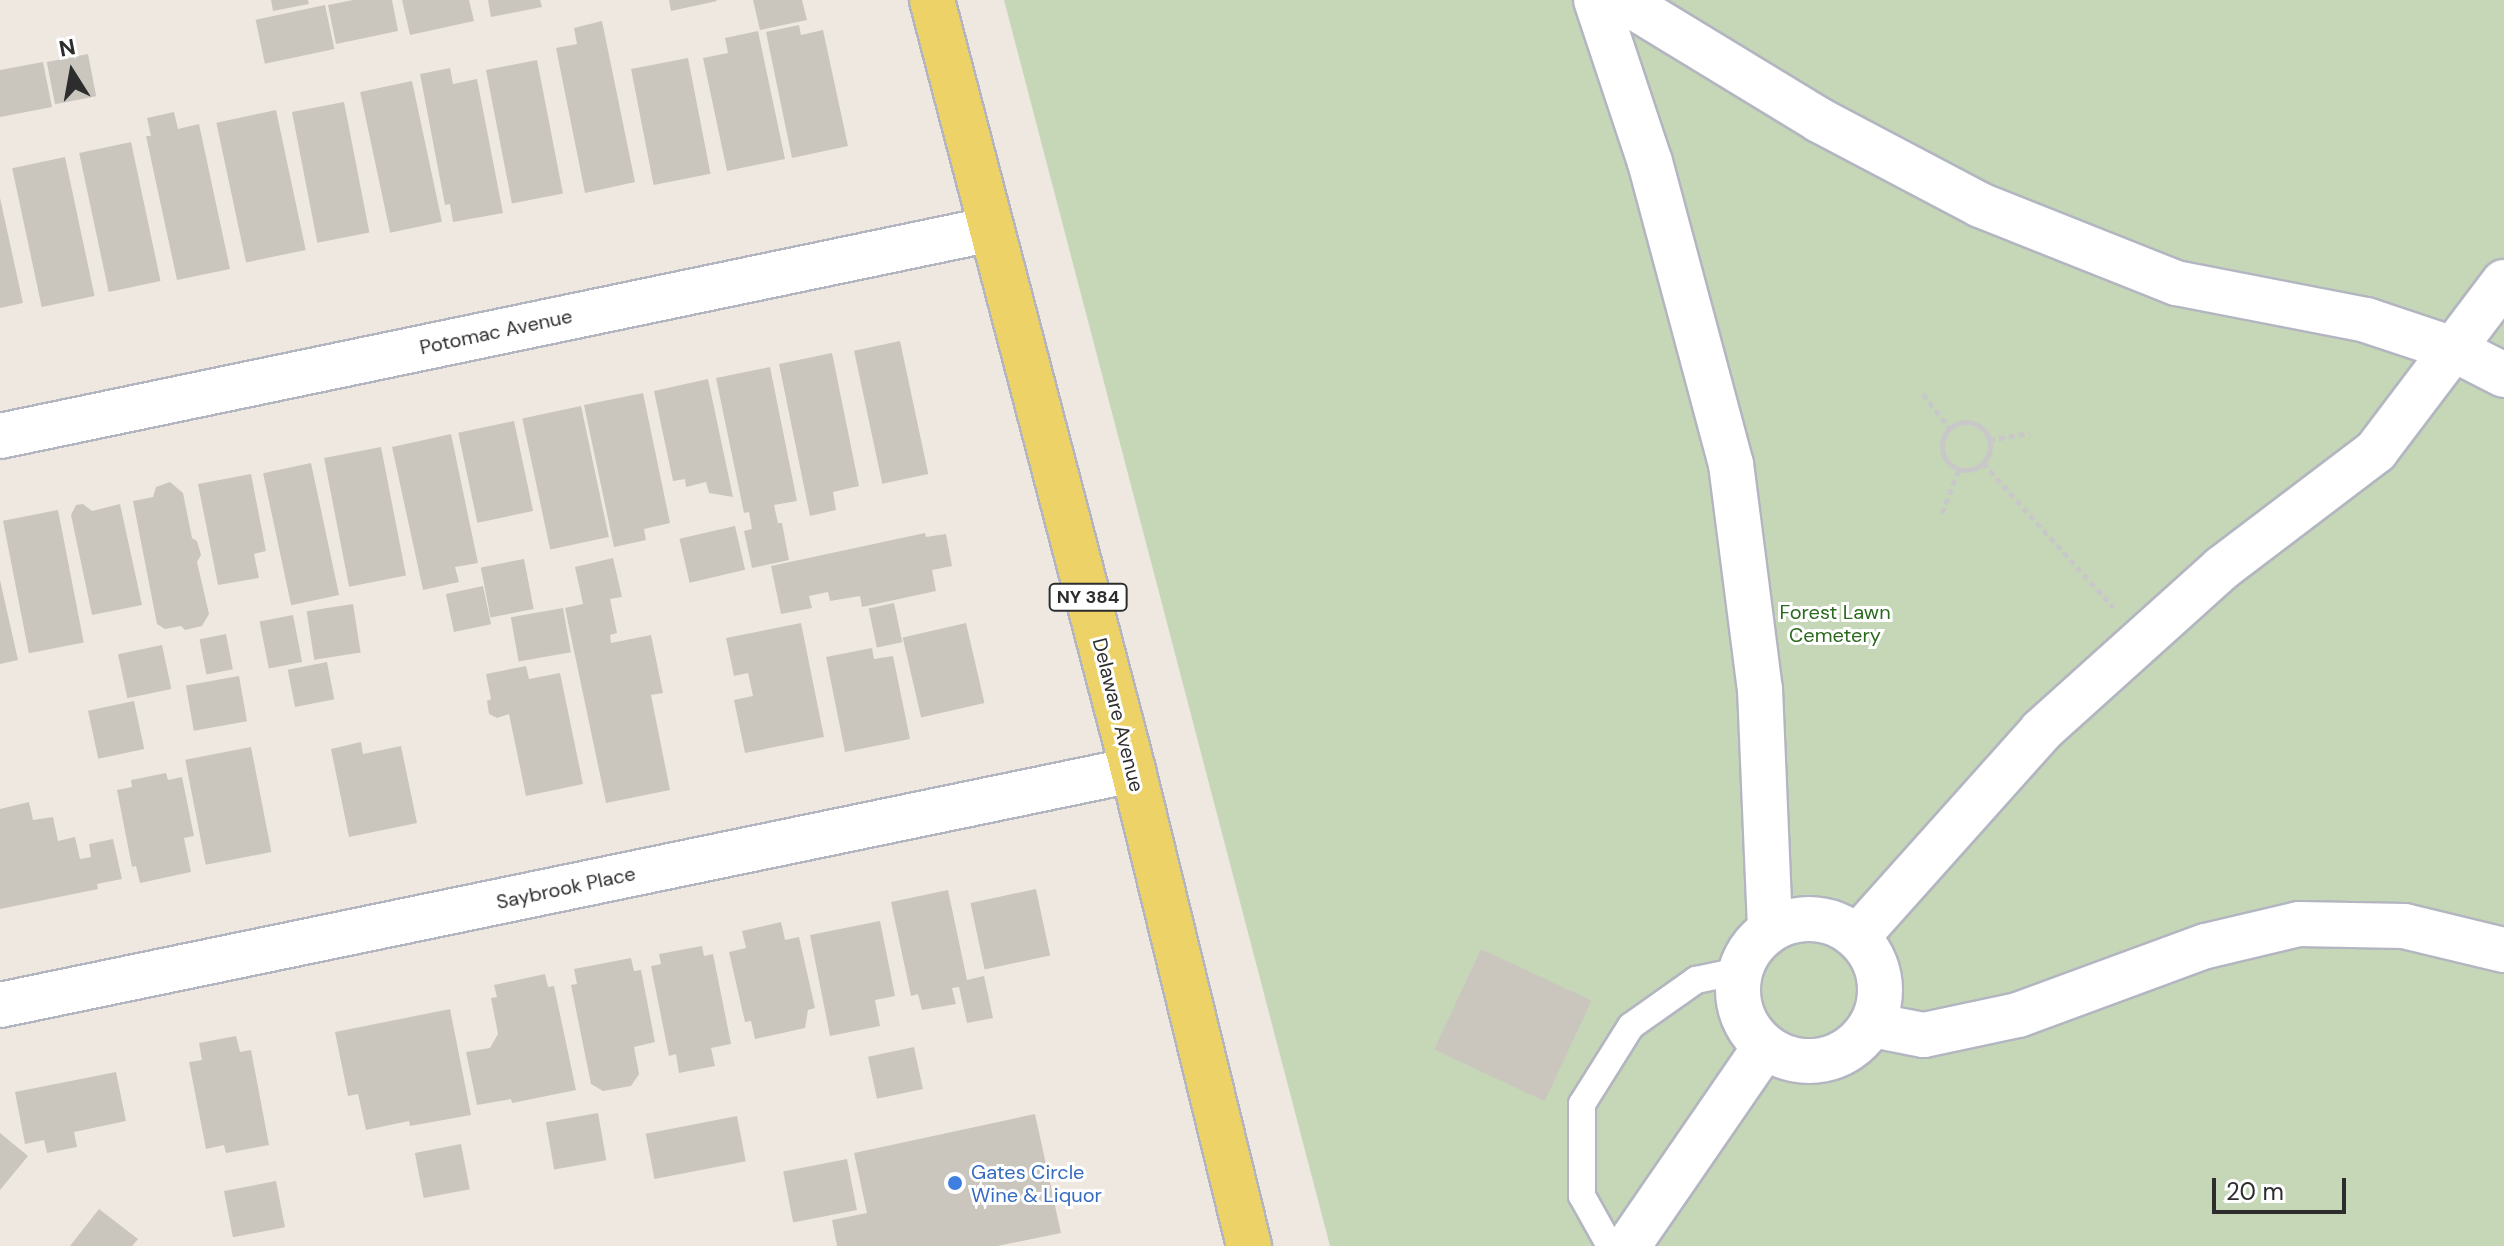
<!DOCTYPE html>
<style>
body{margin:0}
#map{position:relative;width:2504px;height:1246px;overflow:hidden;background:#eee8e0;font-family:"DM Sans",sans-serif}
div>[style]{position:absolute}
.cemetery>*{inset:0;background:#c6d7b8}
.building>*{inset:0;background:#cac6be;transform-origin:0 0}
.path>*{height:5px;margin-top:-2.5px;transform-origin:0;background:repeating-linear-gradient(90deg,#c8c8c8 0 6px,transparent 0 10px)}
.path>.ring{margin:-2.5px;padding:0;box-sizing:content-box;background:none;border:5px solid #c8c8c8;border-radius:50%}
.roads{filter:drop-shadow(2px 0 #b3b6c0) drop-shadow(-2px 0 #b3b6c0) drop-shadow(0 2px #b3b6c0) drop-shadow(0 -2px #b3b6c0)}
.service>*{height:26px;margin:-13px;padding:0 13px;transform-origin:13px;border-radius:13px;background:#fff}
.minor>*{height:44px;margin:-22px;padding:0 22px;transform-origin:22px;border-radius:22px;background:#fff}
.minor>.ring{margin:-22px;padding:0;box-sizing:content-box;background:none;border:44px solid #fff;border-radius:50%}
.primary>*{height:44px;margin:-22px;padding:0 22px;transform-origin:22px;border-radius:22px;background:#edd267}
.dots>*{width:22px;height:22px;translate:-50% -50%;box-sizing:border-box;border:4px solid #fff;border-radius:50%}
span{translate:-50% -50%;white-space:nowrap;text-align:center;line-height:1.15;-webkit-text-stroke:6px #fff;paint-order:stroke}
.shield-label span{padding:2px 6px;background:#fff;border:2px solid;border-radius:6px;-webkit-text-stroke-width:0}
.shield-label{font-size:18px;color:#2d2d2d;font-weight:700}
.street-label{font-size:20px;color:#2d2d2d}
.park-label{font-size:20px;color:#2b691e}
.shop-label{font-size:20px;color:#366cbe}
.left{translate:0 -50%;text-align:left}
.north{position:absolute;left:32px;top:32px;width:80px;height:80px;-webkit-text-stroke:6px #fff;paint-order:stroke;rotate:349deg;font-size:22px;font-weight:700;line-height:32px;text-align:center;color:#2d2d2d}
.north::after{content:'';display:block;margin:auto;width:28px;height:36px;background:#2d2d2d;clip-path:polygon(50% 0,100% 100%,50% 72%,0 100%)}
.scale{position:absolute;left:2212px;top:1178px;width:134px;height:36px;box-sizing:border-box;border:4px solid #2d2d2d;border-top:0;padding-left:10px;font-size:24px;line-height:28px;white-space:nowrap;color:#2d2d2d;-webkit-text-stroke:6px #fff;paint-order:stroke}
</style>
<div id="map">
<div class="cemetery">
<div style="clip-path:polygon(1004px 0,2504px 0,2504px 1246px,1330px 1246px)"></div>
</div>
<div class="building">
<div style="clip-path:polygon(271px 0,308px 0,309px 4px,273px 11px)"></div>
<div style="clip-path:polygon(353px 0,392px 0,398px 31px,336px 44px,328px 5px)"></div>
<div style="clip-path:polygon(402px 0,469px 0,474px 21px,410px 35px)"></div>
<div style="clip-path:polygon(488px 0,540px 0,542px 7px,491px 17px)"></div>
<div style="clip-path:polygon(669px 0,716px 0,717px 1px,671px 11px)"></div>
<div style="clip-path:polygon(753px 0,802px 0,807px 20px,760px 30px)"></div>
<div style="left:325px;top:5px;width:45px;height:71px;rotate:78deg"></div>
<div style="clip-path:polygon(602px 21px,635px 182px,585px 193px,556px 48px,577px 44px,574px 28px)"></div>
<div style="clip-path:polygon(799px 25px,801px 35px,823px 30px,848px 146px,792px 158px,766px 32px)"></div>
<div style="clip-path:polygon(758px 31px,785px 159px,727px 171px,703px 58px,728px 53px,725px 38px)"></div>
<div style="left:88px;top:54px;width:43px;height:42px;rotate:79deg"></div>
<div style="left:688px;top:58px;width:118px;height:58px;rotate:79deg"></div>
<div style="left:537px;top:60px;width:136px;height:52px;rotate:79deg"></div>
<div style="clip-path:polygon(43px 62px,52px 107px,0 117px,0 70px)"></div>
<div style="clip-path:polygon(450px 68px,453px 84px,477px 79px,503px 213px,453px 222px,450px 204px,445px 205px,420px 74px)"></div>
<div style="left:412px;top:81px;width:144px;height:53px;rotate:78deg"></div>
<div style="left:344px;top:102px;width:133px;height:53px;rotate:79deg"></div>
<div style="left:276px;top:110px;width:143px;height:61px;rotate:78deg"></div>
<div style="clip-path:polygon(174px 112px,178px 129px,199px 124px,230px 269px,177px 280px,146px 136px,151px 136px,147px 118px)"></div>
<div style="left:131px;top:142px;width:142px;height:53px;rotate:78deg"></div>
<div style="left:65px;top:157px;width:142px;height:54px;rotate:78deg"></div>
<div style="clip-path:polygon(0 198px,23px 303px,0 308px)"></div>
<div style="left:900px;top:341px;width:136px;height:47px;rotate:78deg"></div>
<div style="clip-path:polygon(832px 353px,859px 486px,833px 492px,836px 510px,810px 516px,779px 364px)"></div>
<div style="clip-path:polygon(770px 367px,797px 501px,774px 505px,778px 523px,782px 523px,789px 560px,752px 568px,744px 531px,752px 529px,749px 512px,744px 513px,716px 378px)"></div>
<div style="clip-path:polygon(708px 379px,733px 497px,709px 493px,706px 482px,686px 487px,685px 479px,673px 481px,654px 391px)"></div>
<div style="clip-path:polygon(643px 393px,670px 523px,644px 529px,646px 540px,614px 547px,584px 405px)"></div>
<div style="left:581px;top:406px;width:134px;height:60px;rotate:78deg"></div>
<div style="left:514px;top:421px;width:92px;height:57px;rotate:78deg"></div>
<div style="clip-path:polygon(451px 434px,478px 563px,455px 567px,459px 582px,423px 590px,392px 447px)"></div>
<div style="left:381px;top:447px;width:131px;height:58px;rotate:79deg"></div>
<div style="left:311px;top:463px;width:135px;height:49px;rotate:78deg"></div>
<div style="clip-path:polygon(251px 474px,266px 551px,254px 554px,259px 578px,218px 585px,198px 484px)"></div>
<div style="clip-path:polygon(170px 482px,183px 493px,192px 538px,197px 541px,201px 555px,197px 562px,209px 614px,202px 626px,185px 630px,181px 626px,165px 629px,157px 624px,133px 501px,153px 497px,156px 487px)"></div>
<div style="clip-path:polygon(83px 504px,92px 511px,120px 504px,142px 605px,92px 615px,71px 515px,76px 505px)"></div>
<div style="left:58px;top:510px;width:135px;height:56px;rotate:79deg"></div>
<div style="left:735px;top:526px;width:45px;height:57px;rotate:77deg"></div>
<div style="clip-path:polygon(925px 533px,926px 537px,946px 534px,952px 566px,932px 570px,936px 591px,862px 607px,860px 596px,830px 601px,828px 592px,809px 596px,812px 608px,781px 614px,771px 566px)"></div>
<div style="clip-path:polygon(613px 558px,622px 597px,610px 599px,617px 633px,610px 635px,611px 643px,651px 635px,663px 693px,651px 695px,670px 790px,606px 803px,565px 608px,583px 604px,575px 567px)"></div>
<div style="left:524px;top:559px;width:51px;height:44px;rotate:79deg"></div>
<div style="clip-path:polygon(0 580px,18px 660px,0 664px)"></div>
<div style="left:483px;top:586px;width:39px;height:38px;rotate:78deg"></div>
<div style="left:894px;top:603px;width:40px;height:26px;rotate:78deg"></div>
<div style="left:353px;top:604px;width:49px;height:47px;rotate:81deg"></div>
<div style="left:563px;top:608px;width:45px;height:53px;rotate:80deg"></div>
<div style="left:293px;top:615px;width:48px;height:34px;rotate:79deg"></div>
<div style="clip-path:polygon(801px 623px,824px 737px,745px 753px,734px 700px,753px 696px,748px 673px,734px 676px,726px 638px)"></div>
<div style="left:966px;top:623px;width:82px;height:65px;rotate:77deg"></div>
<div style="left:226px;top:634px;width:36px;height:27px;rotate:79deg"></div>
<div style="left:162px;top:645px;width:45px;height:45px;rotate:78deg"></div>
<div style="clip-path:polygon(872px 648px,874px 659px,893px 656px,910px 739px,845px 752px,826px 657px)"></div>
<div style="left:327px;top:662px;width:38px;height:40px;rotate:79deg"></div>
<div style="clip-path:polygon(526px 666px,529px 679px,560px 673px,583px 784px,526px 796px,509px 714px,497px 718px,489px 714px,487px 701px,491px 699px,486px 674px)"></div>
<div style="left:239px;top:676px;width:46px;height:54px;rotate:80deg"></div>
<div style="left:134px;top:701px;width:49px;height:47px;rotate:78deg"></div>
<div style="clip-path:polygon(361px 742px,363px 754px,401px 746px,417px 823px,349px 837px,331px 749px)"></div>
<div style="left:251px;top:747px;width:107px;height:67px;rotate:79deg"></div>
<div style="clip-path:polygon(166px 773px,168px 780px,182px 777px,194px 836px,184px 838px,191px 872px,140px 883px,136px 866px,132px 867px,117px 790px,132px 787px,131px 780px)"></div>
<div style="clip-path:polygon(29px 802px,33px 820px,53px 817px,58px 841px,75px 837px,80px 859px,91px 857px,89px 844px,113px 839px,122px 879px,97px 884px,98px 889px,0 909px,0 809px)"></div>
<div style="left:1036px;top:889px;width:68px;height:67px;rotate:78deg"></div>
<div style="clip-path:polygon(948px 890px,967px 980px,984px 976px,993px 1018px,967px 1023px,959px 987px,952px 988px,956px 1004px,922px 1010px,918px 994px,911px 996px,891px 902px)"></div>
<div style="clip-path:polygon(880px 921px,895px 996px,875px 1000px,880px 1026px,830px 1036px,810px 935px)"></div>
<div style="clip-path:polygon(781px 922px,785px 940px,799px 937px,815px 1008px,808px 1010px,805px 1028px,755px 1039px,751px 1021px,745px 1022px,729px 952px,746px 948px,742px 931px)"></div>
<div style="clip-path:polygon(702px 946px,704px 956px,713px 954px,731px 1044px,711px 1048px,715px 1066px,679px 1073px,676px 1054px,669px 1056px,651px 966px,661px 964px,659px 954px)"></div>
<div style="left:1481px;top:949px;width:122px;height:111px;rotate:25deg"></div>
<div style="clip-path:polygon(631px 958px,634px 971px,641px 970px,655px 1042px,634px 1047px,639px 1074px,631px 1086px,603px 1091px,591px 1084px,571px 985px,577px 984px,574px 969px)"></div>
<div style="clip-path:polygon(545px 974px,548px 987px,554px 986px,576px 1090px,512px 1103px,511px 1099px,477px 1105px,466px 1052px,490px 1048px,498px 1034px,491px 998px,497px 997px,494px 985px)"></div>
<div style="clip-path:polygon(450px 1009px,471px 1115px,410px 1126px,409px 1121px,366px 1130px,358px 1094px,348px 1096px,335px 1032px)"></div>
<div style="clip-path:polygon(236px 1036px,240px 1052px,251px 1050px,269px 1145px,226px 1153px,224px 1145px,206px 1149px,189px 1062px,202px 1060px,199px 1043px)"></div>
<div style="left:914px;top:1047px;width:43px;height:47px;rotate:78deg"></div>
<div style="clip-path:polygon(116px 1072px,126px 1121px,74px 1132px,77px 1147px,47px 1153px,44px 1140px,25px 1144px,15px 1092px)"></div>
<div style="left:598px;top:1113px;width:48px;height:53px;rotate:80deg"></div>
<div style="clip-path:polygon(1035px 1114px,1061px 1233px,997px 1246px,837px 1246px,832px 1220px,867px 1213px,854px 1153px)"></div>
<div style="left:737px;top:1116px;width:46px;height:93px;rotate:79deg"></div>
<div style="clip-path:polygon(0 1133px,28px 1156px,0 1190px)"></div>
<div style="left:461px;top:1144px;width:46px;height:47px;rotate:79deg"></div>
<div style="left:847px;top:1159px;width:52px;height:65px;rotate:79deg"></div>
<div style="left:276px;top:1181px;width:47px;height:53px;rotate:79deg"></div>
<div style="clip-path:polygon(99px 1209px,138px 1239px,132px 1246px,70px 1246px)"></div>
</div>
<div class="path">
<div style="left:1923px;top:394px;width:44px;rotate:52.4deg"></div>
<div class="ring" style="left:1942px;top:422px;width:43px;height:43px"></div>
<div style="left:1989px;top:440px;width:41px;rotate:-9.9deg"></div>
<div style="left:1983px;top:463px;width:195px;rotate:47.9deg"></div>
<div style="left:1942px;top:513px;width:47px;rotate:-68.9deg"></div>
</div>
<div class="roads">
<div class="service">
<div style="left:1610px;top:1246px;width:57px;rotate:-119.2deg"></div>
<div style="left:1582px;top:1196px;width:92px;rotate:-90deg"></div>
<div style="left:1582px;top:1104px;width:92px;rotate:-57.9deg"></div>
<div style="left:1631px;top:1026px;width:80px;rotate:-35.3deg"></div>
<div style="left:1696px;top:980px;width:44px;rotate:-11.8deg"></div>
</div>
<div class="minor">
<div style="left:1596px;top:0;width:171px;rotate:71.6deg"></div>
<div style="left:1650px;top:162px;width:313px;rotate:75deg"></div>
<div style="left:1731px;top:464px;width:227px;rotate:82.7deg"></div>
<div style="left:1760px;top:689px;width:240px;rotate:87.6deg"></div>
<div style="left:1622px;top:0;width:231px;rotate:31.3deg"></div>
<div style="left:1819px;top:120px;width:182px;rotate:27.8deg"></div>
<div style="left:1980px;top:205px;width:211px;rotate:21.7deg"></div>
<div style="left:2176px;top:283px;width:194px;rotate:11deg"></div>
<div style="left:2366px;top:320px;width:92px;rotate:18.4deg"></div>
<div style="left:2453px;top:349px;width:57px;rotate:27deg"></div>
<div style="left:0;top:436px;width:1013px;rotate:-11.79deg"></div>
<div class="ring" style="left:1738px;top:919px;width:98px;height:98px"></div>
<div style="left:1858px;top:936px;width:275px;rotate:-48.2deg"></div>
<div style="left:2041px;top:731px;width:244px;rotate:-42deg"></div>
<div style="left:2222px;top:568px;width:193px;rotate:-37.2deg"></div>
<div style="left:2376px;top:451px;width:212px;rotate:-52.9deg"></div>
<div style="left:0;top:1005px;width:1157px;rotate:-11.72deg"></div>
<div style="left:1872px;top:1025px;width:53px;rotate:10.9deg"></div>
<div style="left:1924px;top:1035px;width:96px;rotate:-12deg"></div>
<div style="left:2018px;top:1015px;width:200px;rotate:-20.2deg"></div>
<div style="left:2206px;top:946px;width:96px;rotate:-13.3deg"></div>
<div style="left:2299px;top:924px;width:105px;rotate:1.1deg"></div>
<div style="left:2404px;top:926px;width:103px;rotate:13.5deg"></div>
<div style="left:1628px;top:1246px;width:242px;rotate:-55.5deg"></div>
</div>
<div class="primary">
<div style="left:932px;top:0;width:796px;rotate:75.37deg"></div>
<div style="left:1133px;top:770px;width:490px;rotate:76.3deg"></div>
</div>
</div>
<div class="dots">
<div style="left:955px;top:1183px;background:#3f7fe0"></div>
</div>
<div class="shield-label">
<span style="left:1088px;top:597px">NY 384</span>
</div>
<div class="street-label">
<span style="left:496px;top:332px;rotate:-12deg">Potomac Avenue</span>
<span style="left:1118px;top:715px;rotate:76deg">Delaware Avenue</span>
<span style="left:566px;top:888px;rotate:-12deg">Saybrook Place</span>
</div>
<div class="park-label">
<span style="left:1835px;top:624px">Forest Lawn<br>Cemetery</span>
</div>
<div class="shop-label">
<span class="left" style="left:971px;top:1184px">Gates Circle<br>Wine &amp; Liquor</span>
</div>
<div class="north">N</div>
<div class="scale">20 m</div>
</div>
